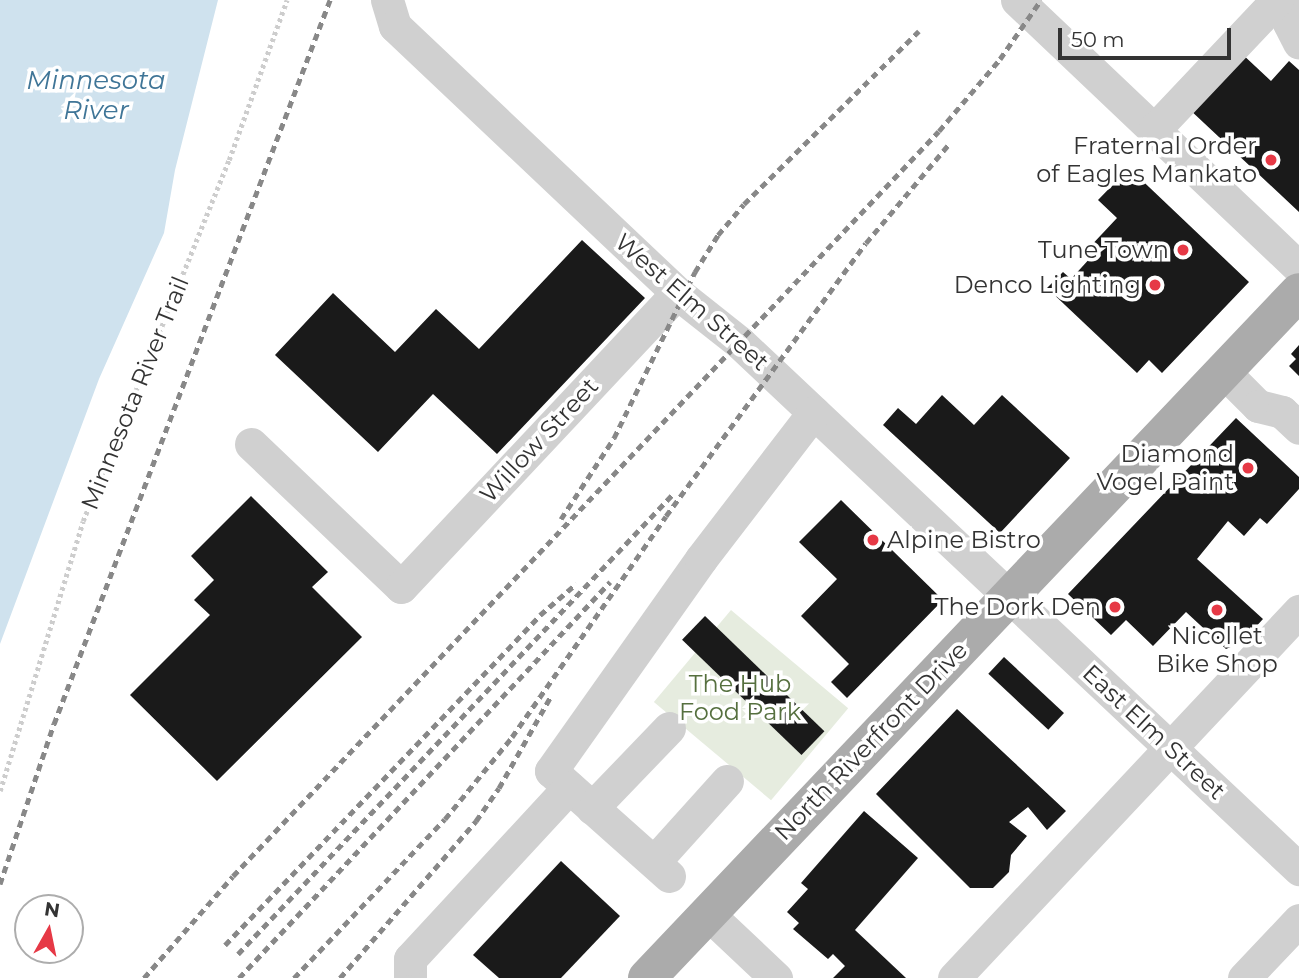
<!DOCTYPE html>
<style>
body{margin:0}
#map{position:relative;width:1299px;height:978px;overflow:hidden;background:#fff;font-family:Montserrat,sans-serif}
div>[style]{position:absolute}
.green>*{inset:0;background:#e6ecdf;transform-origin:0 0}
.water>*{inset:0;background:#cfe2ee}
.building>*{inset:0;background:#1a1a1a;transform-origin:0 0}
.path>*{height:4.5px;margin-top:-2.25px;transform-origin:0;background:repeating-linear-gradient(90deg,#cdcdcd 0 3.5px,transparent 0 7px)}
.minor>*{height:33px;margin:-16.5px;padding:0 16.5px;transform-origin:16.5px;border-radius:16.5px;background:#d0d0d0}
.major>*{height:38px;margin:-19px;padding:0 19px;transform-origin:19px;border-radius:19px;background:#ababab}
.rail>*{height:5px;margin-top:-2.5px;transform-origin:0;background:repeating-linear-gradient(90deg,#888 0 7px,transparent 0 12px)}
.dots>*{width:19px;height:19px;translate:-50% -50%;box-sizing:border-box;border:4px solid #fff;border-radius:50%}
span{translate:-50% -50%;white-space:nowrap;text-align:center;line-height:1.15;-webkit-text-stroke:7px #fff;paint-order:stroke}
.poi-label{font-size:24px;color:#333}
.right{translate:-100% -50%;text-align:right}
.left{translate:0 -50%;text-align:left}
.street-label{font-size:24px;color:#333}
.park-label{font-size:24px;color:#56703f}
.water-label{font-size:26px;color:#3f7597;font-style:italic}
.north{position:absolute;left:14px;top:894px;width:70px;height:70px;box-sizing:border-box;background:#fff;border:2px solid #adadad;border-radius:50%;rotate:9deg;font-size:19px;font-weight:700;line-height:28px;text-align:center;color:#333}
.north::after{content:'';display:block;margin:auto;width:24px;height:32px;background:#e63946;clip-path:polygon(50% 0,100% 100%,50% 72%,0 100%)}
.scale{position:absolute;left:1058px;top:28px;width:173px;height:32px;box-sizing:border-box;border:4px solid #333;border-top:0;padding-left:9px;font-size:21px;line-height:24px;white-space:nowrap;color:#333;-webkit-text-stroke:5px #fff;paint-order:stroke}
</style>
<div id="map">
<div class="green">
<div style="left:731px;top:610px;width:153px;height:120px;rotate:40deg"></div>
</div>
<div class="water">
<div style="clip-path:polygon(0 0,218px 0,175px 170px,164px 233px,99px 379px,0 644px)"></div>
</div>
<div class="building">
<div style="clip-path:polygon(1240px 52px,1271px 81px,1289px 61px,1299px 70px,1299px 212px,1188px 108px)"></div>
<div style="clip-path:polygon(1129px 168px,1249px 282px,1162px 373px,1149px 360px,1137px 373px,1047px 288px,1063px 272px,1071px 279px,1092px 256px,1086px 251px,1117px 218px,1098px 200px)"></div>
<div style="clip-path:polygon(582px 240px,645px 298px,497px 454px,433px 394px,378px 452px,275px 355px,333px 293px,395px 352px,436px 309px,479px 349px)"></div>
<div style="clip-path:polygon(1299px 345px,1299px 376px,1289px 366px,1296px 359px,1291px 354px)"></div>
<div style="clip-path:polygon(942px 395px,974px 425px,1002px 395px,1070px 458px,1000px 533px,883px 425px,898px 408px,916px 424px)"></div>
<div style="clip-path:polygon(1236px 418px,1299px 477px,1299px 489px,1267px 524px,1260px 518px,1244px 536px,1228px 521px,1197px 559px,1263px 619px,1242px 642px,1226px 649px,1186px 612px,1153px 646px,1126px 620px,1111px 635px,1068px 594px)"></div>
<div style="clip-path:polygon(251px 496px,328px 572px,312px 587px,362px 637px,217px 781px,130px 695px,210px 615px,194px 600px,214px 580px,191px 556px)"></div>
<div style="clip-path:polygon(841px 500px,943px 600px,847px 698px,831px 682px,849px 664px,801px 616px,837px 579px,799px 542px)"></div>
<div style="left:705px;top:616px;width:166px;height:33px;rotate:44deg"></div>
<div style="left:1004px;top:657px;width:82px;height:23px;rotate:43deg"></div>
<div style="clip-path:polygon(957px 709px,1066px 811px,1047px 830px,1028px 807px,1009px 822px,1027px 836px,1011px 855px,1009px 872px,993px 888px,970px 888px,876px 794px)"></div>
<div style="clip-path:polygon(864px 811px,918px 858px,855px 930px,906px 978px,833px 978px,845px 966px,833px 954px,828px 959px,793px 929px,799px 923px,787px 912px,808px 889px,801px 883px)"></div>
<div style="clip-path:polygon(561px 861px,620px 916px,561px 978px,499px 978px,473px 955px)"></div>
</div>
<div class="path">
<div style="left:0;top:791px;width:282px;rotate:-72.9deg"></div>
<div style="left:83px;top:521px;width:389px;rotate:-68deg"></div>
<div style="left:229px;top:160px;width:170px;rotate:-70.1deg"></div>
</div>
<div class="minor">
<div style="left:387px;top:0;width:27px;rotate:73deg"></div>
<div style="left:395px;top:26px;width:388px;rotate:43.4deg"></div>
<div style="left:677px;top:293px;width:80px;rotate:38.4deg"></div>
<div style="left:740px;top:343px;width:768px;rotate:43.26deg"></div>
<div style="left:1017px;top:0;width:389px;rotate:43.5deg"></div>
<div style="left:1299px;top:9px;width:17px;rotate:126deg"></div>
<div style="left:1289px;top:23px;width:22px;rotate:63deg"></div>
<div style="left:1154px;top:130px;width:179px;rotate:-46.6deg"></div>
<div style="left:1223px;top:371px;width:49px;rotate:45deg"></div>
<div style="left:1258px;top:406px;width:25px;rotate:14deg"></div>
<div style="left:1282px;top:412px;width:23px;rotate:43deg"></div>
<div style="left:251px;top:444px;width:207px;rotate:43.6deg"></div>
<div style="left:401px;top:587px;width:403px;rotate:-46.8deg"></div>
<div style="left:592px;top:808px;width:111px;rotate:-46.1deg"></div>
<div style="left:654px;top:862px;width:109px;rotate:-48deg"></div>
<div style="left:669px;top:876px;width:158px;rotate:-138.3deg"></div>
<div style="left:551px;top:771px;width:260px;rotate:-54.7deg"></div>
<div style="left:701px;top:559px;width:185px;rotate:-52.5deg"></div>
<div style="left:707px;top:913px;width:95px;rotate:43.3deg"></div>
<div style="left:410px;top:978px;width:19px;rotate:-90deg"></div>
<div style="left:410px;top:959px;width:234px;rotate:-47.2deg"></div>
<div style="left:954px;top:978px;width:504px;rotate:-46.77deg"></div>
<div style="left:1244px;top:978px;width:80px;rotate:-46.5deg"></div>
</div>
<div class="major">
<div style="left:647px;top:978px;width:946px;rotate:-46.46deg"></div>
</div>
<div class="rail">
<div style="left:561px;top:519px;width:97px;rotate:-56.8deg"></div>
<div style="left:614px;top:438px;width:185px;rotate:-64deg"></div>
<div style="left:695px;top:272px;width:44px;rotate:-58.1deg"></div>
<div style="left:718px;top:235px;width:40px;rotate:-50deg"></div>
<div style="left:744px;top:204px;width:246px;rotate:-44.7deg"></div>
<div style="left:0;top:884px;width:169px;rotate:-71.4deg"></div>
<div style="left:54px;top:724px;width:775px;rotate:-69.13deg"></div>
<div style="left:225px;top:945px;width:456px;rotate:-46.3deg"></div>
<div style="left:540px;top:615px;width:48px;rotate:-40.7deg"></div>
<div style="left:238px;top:954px;width:632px;rotate:-46.6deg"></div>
<div style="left:144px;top:978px;width:135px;rotate:-48.9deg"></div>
<div style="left:233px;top:876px;width:1026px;rotate:-46.54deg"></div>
<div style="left:939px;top:131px;width:94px;rotate:-49.7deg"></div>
<div style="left:1000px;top:59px;width:72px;rotate:-55.2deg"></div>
<div style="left:239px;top:978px;width:543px;rotate:-46.87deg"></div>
<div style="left:294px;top:978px;width:219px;rotate:-46.5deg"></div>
<div style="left:445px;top:819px;width:106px;rotate:-50.7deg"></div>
<div style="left:512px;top:737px;width:269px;rotate:-55.1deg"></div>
<div style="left:666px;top:516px;width:338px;rotate:-53.8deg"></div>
<div style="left:866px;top:243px;width:129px;rotate:-50deg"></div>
<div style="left:340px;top:978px;width:208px;rotate:-49.1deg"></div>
<div style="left:476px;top:821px;width:40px;rotate:-55.1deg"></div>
<div style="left:499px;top:788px;width:106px;rotate:-60.5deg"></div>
</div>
<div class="dots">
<div style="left:1271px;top:160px;background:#e63946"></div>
<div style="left:1183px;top:250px;background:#e63946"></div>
<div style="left:1155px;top:285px;background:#e63946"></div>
<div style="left:1248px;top:468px;background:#e63946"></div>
<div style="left:873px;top:540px;background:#e63946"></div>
<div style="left:1115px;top:607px;background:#e63946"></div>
<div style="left:1217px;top:610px;background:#e63946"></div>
</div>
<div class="poi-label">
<span class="right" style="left:1257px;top:160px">Fraternal Order<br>of Eagles Mankato</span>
<span class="right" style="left:1169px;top:250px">Tune Town</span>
<span class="right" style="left:1141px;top:285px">Denco Lighting</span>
<span class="right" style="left:1234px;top:468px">Diamond<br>Vogel Paint</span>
<span class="left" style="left:887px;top:540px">Alpine Bistro</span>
<span class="right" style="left:1101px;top:607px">The Dork Den</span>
<span style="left:1217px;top:650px">Nicollet<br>Bike Shop</span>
</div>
<div class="street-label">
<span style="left:692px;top:302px;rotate:41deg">West Elm Street</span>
<span style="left:135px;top:393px;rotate:-68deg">Minnesota River Trail</span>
<span style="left:539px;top:440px;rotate:-47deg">Willow Street</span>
<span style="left:1154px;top:732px;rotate:43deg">East Elm Street</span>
<span style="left:871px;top:741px;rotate:-46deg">North Riverfront Drive</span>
</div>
<div class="park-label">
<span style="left:740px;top:698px">The Hub<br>Food Park</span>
</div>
<div class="water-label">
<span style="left:96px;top:96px">Minnesota<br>River</span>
</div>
<div class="north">N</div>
<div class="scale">50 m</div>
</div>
